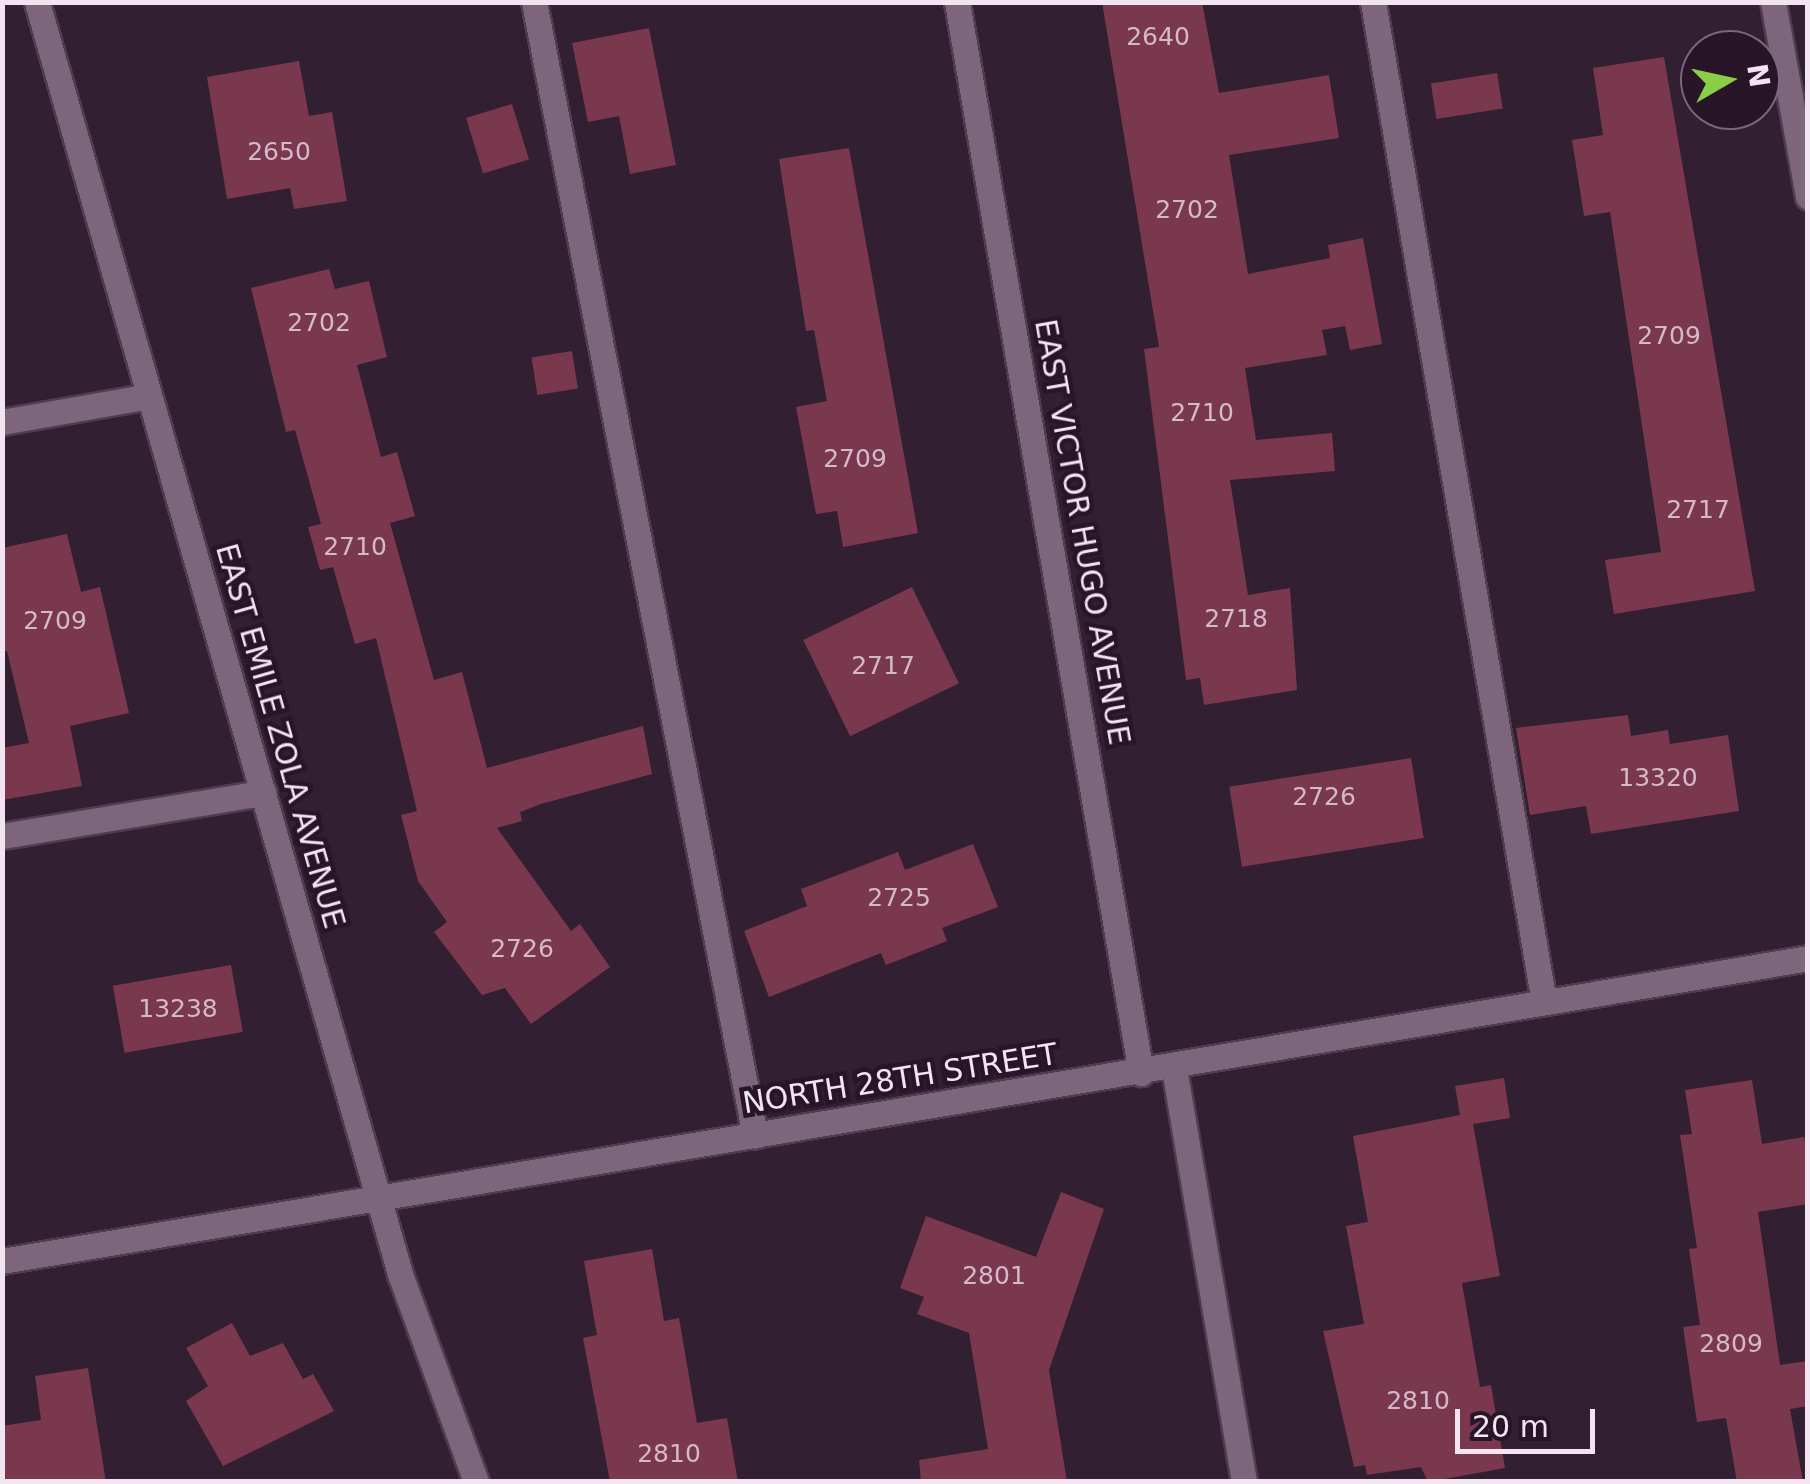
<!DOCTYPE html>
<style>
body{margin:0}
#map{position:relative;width:1810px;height:1484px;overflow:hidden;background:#321f32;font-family:"DejaVu Sans",sans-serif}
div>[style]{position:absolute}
.building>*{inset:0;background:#7a384f;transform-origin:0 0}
.roads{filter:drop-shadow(2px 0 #4e3d4e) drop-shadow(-2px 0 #4e3d4e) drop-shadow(0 2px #4e3d4e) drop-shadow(0 -2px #4e3d4e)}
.minor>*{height:25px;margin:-12.5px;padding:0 12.5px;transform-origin:12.5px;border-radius:12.5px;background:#7d667c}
span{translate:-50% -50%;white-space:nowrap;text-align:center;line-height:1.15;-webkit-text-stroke:9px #281528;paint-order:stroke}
.number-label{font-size:25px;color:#d4b9c8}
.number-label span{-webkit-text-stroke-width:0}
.street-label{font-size:30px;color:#f2e4f1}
.frame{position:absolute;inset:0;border:5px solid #f2e4f1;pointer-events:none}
.north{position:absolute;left:1680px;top:30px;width:100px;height:100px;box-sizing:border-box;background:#281528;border:2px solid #796878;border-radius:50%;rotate:81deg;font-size:28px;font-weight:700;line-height:40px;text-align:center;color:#f2e4f1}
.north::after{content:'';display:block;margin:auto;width:35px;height:45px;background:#8ace48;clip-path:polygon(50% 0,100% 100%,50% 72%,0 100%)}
.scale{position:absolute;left:1455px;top:1409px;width:140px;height:45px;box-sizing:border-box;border:5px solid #f2e4f1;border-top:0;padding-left:12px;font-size:30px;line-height:35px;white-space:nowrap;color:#f2e4f1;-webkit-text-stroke:8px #281528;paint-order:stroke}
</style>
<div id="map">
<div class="building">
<div style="clip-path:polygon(1102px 2px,1202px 2px,1219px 93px,1329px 75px,1339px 138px,1229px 155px,1248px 274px,1330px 258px,1328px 245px,1363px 238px,1382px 344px,1350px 350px,1345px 326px,1322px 330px,1327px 355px,1245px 368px,1256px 440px,1332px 433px,1335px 471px,1230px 480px,1248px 595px,1290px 588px,1297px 690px,1204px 705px,1200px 678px,1186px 680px,1144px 349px,1159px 347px)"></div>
<div style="clip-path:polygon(649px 28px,676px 165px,630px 174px,619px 116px,588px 122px,572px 43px)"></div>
<div style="clip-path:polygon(1664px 57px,1755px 591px,1614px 614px,1605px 560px,1661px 552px,1610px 212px,1584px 216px,1572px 140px,1603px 135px,1593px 68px)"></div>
<div style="clip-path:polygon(299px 61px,309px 116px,332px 112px,347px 201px,294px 209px,290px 188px,227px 199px,207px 77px)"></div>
<div style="left:1497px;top:73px;width:36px;height:67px;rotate:81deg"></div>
<div style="left:512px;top:104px;width:58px;height:48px;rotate:73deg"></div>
<div style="clip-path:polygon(849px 148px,918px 533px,843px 547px,837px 511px,816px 514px,796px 407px,827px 401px,814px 330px,806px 331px,779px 159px)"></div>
<div style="clip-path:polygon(329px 269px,335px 289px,369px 281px,387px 357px,357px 365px,381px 457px,397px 452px,415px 516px,390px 523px,434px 680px,462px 672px,487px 768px,643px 726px,652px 774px,541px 804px,520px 812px,522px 821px,497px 828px,571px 931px,580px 924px,610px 967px,531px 1024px,505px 988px,482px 995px,434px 932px,447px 922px,418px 881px,401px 815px,417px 811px,376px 638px,355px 644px,333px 567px,320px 570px,308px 527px,321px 524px,295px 430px,286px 432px,251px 288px)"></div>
<div style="left:572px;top:351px;width:38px;height:41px;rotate:81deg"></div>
<div style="clip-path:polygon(67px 534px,81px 592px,100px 587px,129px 713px,70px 726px,82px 786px,2px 800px,2px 748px,29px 743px,7px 651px,2px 652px,2px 548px)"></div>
<div style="left:912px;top:587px;width:107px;height:121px;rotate:64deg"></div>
<div style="clip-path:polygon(1628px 715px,1631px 736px,1668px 730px,1670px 744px,1728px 735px,1739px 811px,1591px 834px,1586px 806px,1530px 815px,1516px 728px)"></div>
<div style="left:1411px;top:758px;width:81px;height:184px;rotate:81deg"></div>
<div style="clip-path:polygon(973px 844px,998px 907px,942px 928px,947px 941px,886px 965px,881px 953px,769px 997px,744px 931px,807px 906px,801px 889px,898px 852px,905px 870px)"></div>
<div style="left:231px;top:965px;width:68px;height:120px;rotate:80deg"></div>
<div style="clip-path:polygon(1504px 1078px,1510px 1118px,1473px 1124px,1500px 1276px,1462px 1283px,1480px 1387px,1491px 1385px,1505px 1468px,1428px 1482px,1421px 1467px,1367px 1475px,1365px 1465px,1354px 1467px,1323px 1331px,1364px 1324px,1346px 1226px,1368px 1222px,1353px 1136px,1460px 1115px,1455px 1086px)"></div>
<div style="clip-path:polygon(1752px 1080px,1762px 1144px,1804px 1137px,1808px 1160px,1808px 1204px,1758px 1212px,1780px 1365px,1808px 1361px,1808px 1406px,1790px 1409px,1803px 1482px,1737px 1482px,1726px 1418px,1697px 1422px,1683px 1327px,1700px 1325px,1689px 1249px,1697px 1248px,1680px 1135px,1692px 1134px,1685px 1090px)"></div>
<div style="clip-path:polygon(1061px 1192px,1104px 1209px,1049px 1370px,1067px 1482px,921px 1482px,919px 1460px,988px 1449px,969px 1333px,917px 1314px,924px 1297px,900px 1288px,926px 1216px,1036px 1257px)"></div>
<div style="clip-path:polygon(652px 1249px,664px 1321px,679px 1318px,697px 1423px,727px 1418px,738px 1482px,610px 1482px,583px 1338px,597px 1335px,584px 1261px)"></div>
<div style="clip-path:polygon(232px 1323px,250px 1356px,283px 1343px,303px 1379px,313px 1374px,334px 1411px,223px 1466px,186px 1401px,208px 1386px,186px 1348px)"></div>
<div style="clip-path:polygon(88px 1368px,106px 1482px,2px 1482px,2px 1426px,41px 1420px,35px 1376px)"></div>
</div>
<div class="roads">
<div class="minor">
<div style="left:37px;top:2px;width:1323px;rotate:74.07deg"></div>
<div style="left:400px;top:1274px;width:221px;rotate:69.9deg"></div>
<div style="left:534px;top:2px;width:1155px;rotate:78.97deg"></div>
<div style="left:957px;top:2px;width:1087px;rotate:80.25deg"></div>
<div style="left:1373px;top:2px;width:1015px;rotate:80.3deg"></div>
<div style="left:1773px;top:2px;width:198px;rotate:79.8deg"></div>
<div style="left:2px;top:422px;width:149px;rotate:-10deg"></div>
<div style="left:2px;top:836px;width:265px;rotate:-9.4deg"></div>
<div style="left:1174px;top:1068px;width:420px;rotate:80.4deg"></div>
<div style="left:2px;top:1261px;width:1831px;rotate:-9.52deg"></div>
</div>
</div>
<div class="number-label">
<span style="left:1158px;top:37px">2640</span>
<span style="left:279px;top:152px">2650</span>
<span style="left:1187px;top:210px">2702</span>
<span style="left:319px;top:323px">2702</span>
<span style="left:1669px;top:336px">2709</span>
<span style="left:1202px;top:413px">2710</span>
<span style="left:855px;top:459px">2709</span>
<span style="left:1698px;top:510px">2717</span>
<span style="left:355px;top:547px">2710</span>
<span style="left:1236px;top:619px">2718</span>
<span style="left:55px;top:621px">2709</span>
<span style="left:883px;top:666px">2717</span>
<span style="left:1658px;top:778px">13320</span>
<span style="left:1324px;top:797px">2726</span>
<span style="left:899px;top:898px">2725</span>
<span style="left:522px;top:949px">2726</span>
<span style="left:178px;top:1009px">13238</span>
<span style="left:994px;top:1276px">2801</span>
<span style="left:1731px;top:1344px">2809</span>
<span style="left:1418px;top:1401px">2810</span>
<span style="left:669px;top:1454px">2810</span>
</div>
<div class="street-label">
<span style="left:1082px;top:532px;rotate:80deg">EAST VICTOR HUGO AVENUE</span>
<span style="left:280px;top:736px;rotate:74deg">EAST EMILE ZOLA AVENUE</span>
<span style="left:900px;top:1079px;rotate:-9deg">NORTH 28TH STREET</span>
</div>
<div class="frame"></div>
<div class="north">N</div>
<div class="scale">20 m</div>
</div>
